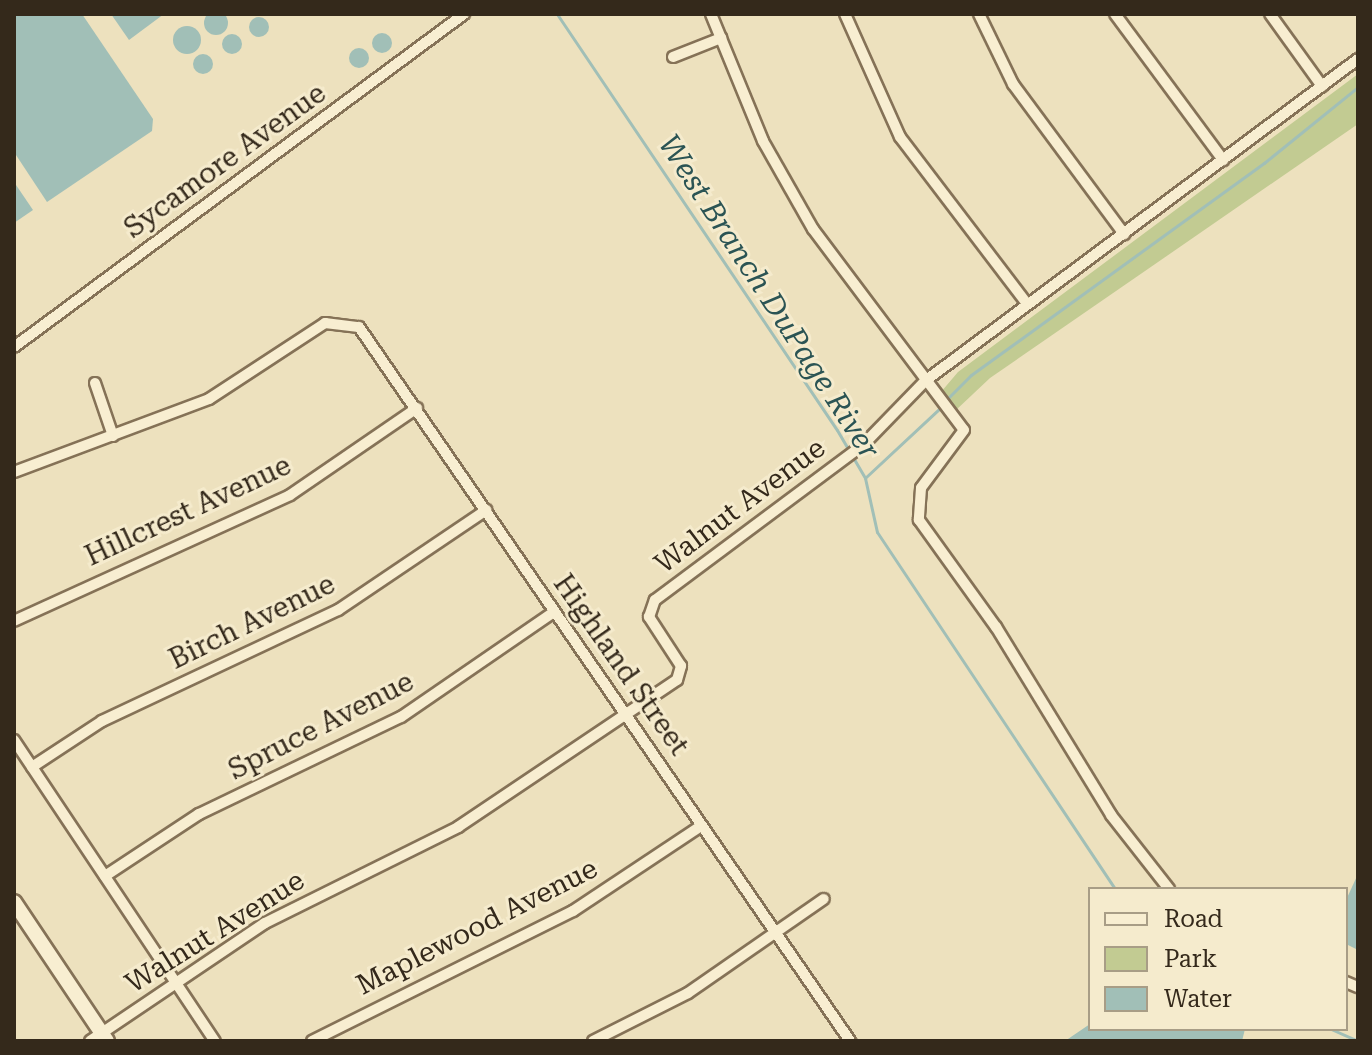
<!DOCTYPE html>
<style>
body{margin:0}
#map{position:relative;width:1372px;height:1055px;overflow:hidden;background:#ede1be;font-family:"Roboto Serif",serif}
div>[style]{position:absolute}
.green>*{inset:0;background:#c2cb92}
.water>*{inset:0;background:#a1bfb7}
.round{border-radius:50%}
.stream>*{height:3px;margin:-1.5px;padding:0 1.5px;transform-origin:1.5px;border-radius:1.5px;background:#a1bfb7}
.roads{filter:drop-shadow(2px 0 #857257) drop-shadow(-2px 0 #857257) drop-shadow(0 2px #857257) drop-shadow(0 -2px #857257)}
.minor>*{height:10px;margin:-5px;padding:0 5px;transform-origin:5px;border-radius:5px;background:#f8eed1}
.secondary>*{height:14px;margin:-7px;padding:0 7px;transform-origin:7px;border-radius:7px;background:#f8eed1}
span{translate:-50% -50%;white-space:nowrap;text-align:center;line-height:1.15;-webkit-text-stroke:6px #f5ebcd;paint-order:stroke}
.street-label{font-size:28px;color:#34291b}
.water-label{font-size:30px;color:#2b5454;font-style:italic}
.frame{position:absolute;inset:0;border:16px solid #34291b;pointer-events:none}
.legend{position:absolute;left:1088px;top:887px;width:260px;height:144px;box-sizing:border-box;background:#f5ebcd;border:2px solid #a89d86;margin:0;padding:10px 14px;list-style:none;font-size:24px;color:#34291b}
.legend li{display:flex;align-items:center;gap:16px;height:40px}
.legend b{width:40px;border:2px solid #a89d86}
</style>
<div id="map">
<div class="green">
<div style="clip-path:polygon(1358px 74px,1358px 124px,990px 378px,955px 411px,941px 392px,958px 372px)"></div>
</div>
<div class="water">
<div class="round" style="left:204px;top:11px;width:24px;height:24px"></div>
<div style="clip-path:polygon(14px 14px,82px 14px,153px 119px,152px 131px,47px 202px,14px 152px)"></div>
<div style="clip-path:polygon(111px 14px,164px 14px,129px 40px)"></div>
<div class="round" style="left:249px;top:17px;width:20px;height:20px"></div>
<div class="round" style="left:173px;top:26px;width:28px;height:28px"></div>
<div class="round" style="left:372px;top:33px;width:20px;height:20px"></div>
<div class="round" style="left:222px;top:34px;width:20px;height:20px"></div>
<div class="round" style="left:349px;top:48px;width:20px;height:20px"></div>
<div class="round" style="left:193px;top:54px;width:20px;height:20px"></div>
<div style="clip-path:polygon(14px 182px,33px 210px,14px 223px)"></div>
<div style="clip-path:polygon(1358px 874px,1358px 950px,1346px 944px,1346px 900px)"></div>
<div style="clip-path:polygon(1090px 1024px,1090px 1029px,1245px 1029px,1242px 1041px,1065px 1041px)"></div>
</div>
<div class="stream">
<div style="left:557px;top:14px;width:501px;rotate:56.06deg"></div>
<div style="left:837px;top:430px;width:56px;rotate:59.7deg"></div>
<div style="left:865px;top:478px;width:55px;rotate:77.5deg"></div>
<div style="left:877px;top:532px;width:429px;rotate:56.3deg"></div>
<div style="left:946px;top:400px;width:35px;rotate:-45deg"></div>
<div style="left:971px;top:375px;width:362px;rotate:-35.9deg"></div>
<div style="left:1264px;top:163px;width:121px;rotate:-39deg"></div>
<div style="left:866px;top:477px;width:100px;rotate:-43deg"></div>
<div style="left:1331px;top:1029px;width:30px;rotate:24deg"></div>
</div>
<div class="roads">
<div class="minor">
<div style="left:711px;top:14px;width:137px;rotate:67.7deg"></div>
<div style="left:763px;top:141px;width:101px;rotate:60.4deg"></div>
<div style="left:813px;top:229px;width:251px;rotate:53.1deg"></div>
<div style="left:964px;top:430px;width:72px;rotate:126.6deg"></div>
<div style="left:921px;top:488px;width:32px;rotate:94deg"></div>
<div style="left:919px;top:520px;width:132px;rotate:54.3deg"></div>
<div style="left:996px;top:627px;width:220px;rotate:58.5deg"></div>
<div style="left:1111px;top:815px;width:94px;rotate:51.9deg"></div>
<div style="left:845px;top:14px;width:135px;rotate:65.9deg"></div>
<div style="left:900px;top:137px;width:210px;rotate:52.7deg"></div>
<div style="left:979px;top:14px;width:78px;rotate:64.1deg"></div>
<div style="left:1013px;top:84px;width:187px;rotate:53.5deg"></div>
<div style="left:1115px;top:14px;width:182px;rotate:53.5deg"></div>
<div style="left:1270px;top:14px;width:89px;rotate:54.2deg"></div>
<div style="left:673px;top:57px;width:52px;rotate:-21.6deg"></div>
<div style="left:14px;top:347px;width:560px;rotate:-36.5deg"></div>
<div style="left:95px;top:383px;width:56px;rotate:71.2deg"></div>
<div style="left:14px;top:472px;width:208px;rotate:-20.5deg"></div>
<div style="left:209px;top:399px;width:139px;rotate:-33.2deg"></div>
<div style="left:325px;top:323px;width:34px;rotate:7deg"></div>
<div style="left:359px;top:327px;width:867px;rotate:55.48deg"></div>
<div style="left:14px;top:621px;width:303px;rotate:-24.5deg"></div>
<div style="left:290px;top:495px;width:154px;rotate:-34.4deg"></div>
<div style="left:14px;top:740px;width:362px;rotate:56.3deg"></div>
<div style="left:32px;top:767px;width:84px;rotate:-33.3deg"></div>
<div style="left:102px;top:721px;width:261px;rotate:-25.2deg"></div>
<div style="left:338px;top:610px;width:179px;rotate:-34deg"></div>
<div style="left:105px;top:876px;width:113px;rotate:-33.4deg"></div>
<div style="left:199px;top:814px;width:224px;rotate:-25.7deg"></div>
<div style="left:401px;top:717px;width:186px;rotate:-34.5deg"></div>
<div style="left:1346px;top:982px;width:13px;rotate:23deg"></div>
<div style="left:90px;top:1041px;width:211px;rotate:-34deg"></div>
<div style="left:265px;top:923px;width:216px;rotate:-26.4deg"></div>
<div style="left:458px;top:827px;width:264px;rotate:-33.9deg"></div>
<div style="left:677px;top:680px;width:15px;rotate:-74deg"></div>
<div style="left:681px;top:666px;width:59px;rotate:-123.1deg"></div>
<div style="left:649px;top:617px;width:18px;rotate:-71deg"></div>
<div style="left:655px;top:600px;width:261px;rotate:-36.7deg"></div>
<div style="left:864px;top:444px;width:88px;rotate:-45.9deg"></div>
<div style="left:925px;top:381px;width:540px;rotate:-36.64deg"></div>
<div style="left:312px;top:1041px;width:292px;rotate:-26.5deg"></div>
<div style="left:573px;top:911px;width:154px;rotate:-33.6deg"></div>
<div style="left:593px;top:1041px;width:106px;rotate:-26.8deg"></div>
<div style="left:688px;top:993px;width:165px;rotate:-34.7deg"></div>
</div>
<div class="secondary">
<div style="left:14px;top:902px;width:167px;rotate:56.2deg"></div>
</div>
</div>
<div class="street-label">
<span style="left:225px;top:161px;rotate:-36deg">Sycamore Avenue</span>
<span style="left:740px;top:506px;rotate:-37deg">Walnut Avenue</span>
<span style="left:188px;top:511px;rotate:-25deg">Hillcrest Avenue</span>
<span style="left:252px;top:622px;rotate:-26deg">Birch Avenue</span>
<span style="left:621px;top:665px;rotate:55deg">Highland Street</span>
<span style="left:321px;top:726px;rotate:-27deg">Spruce Avenue</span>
<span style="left:477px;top:927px;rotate:-27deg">Maplewood Avenue</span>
<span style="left:215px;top:932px;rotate:-32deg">Walnut Avenue</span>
</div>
<div class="water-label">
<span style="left:769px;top:297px;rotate:57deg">West Branch DuPage River</span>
</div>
<div class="frame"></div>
<ul class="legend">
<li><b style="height:10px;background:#f8eed1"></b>Road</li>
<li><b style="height:22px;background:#c2cb92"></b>Park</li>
<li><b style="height:22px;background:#a1bfb7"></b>Water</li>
</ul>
</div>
